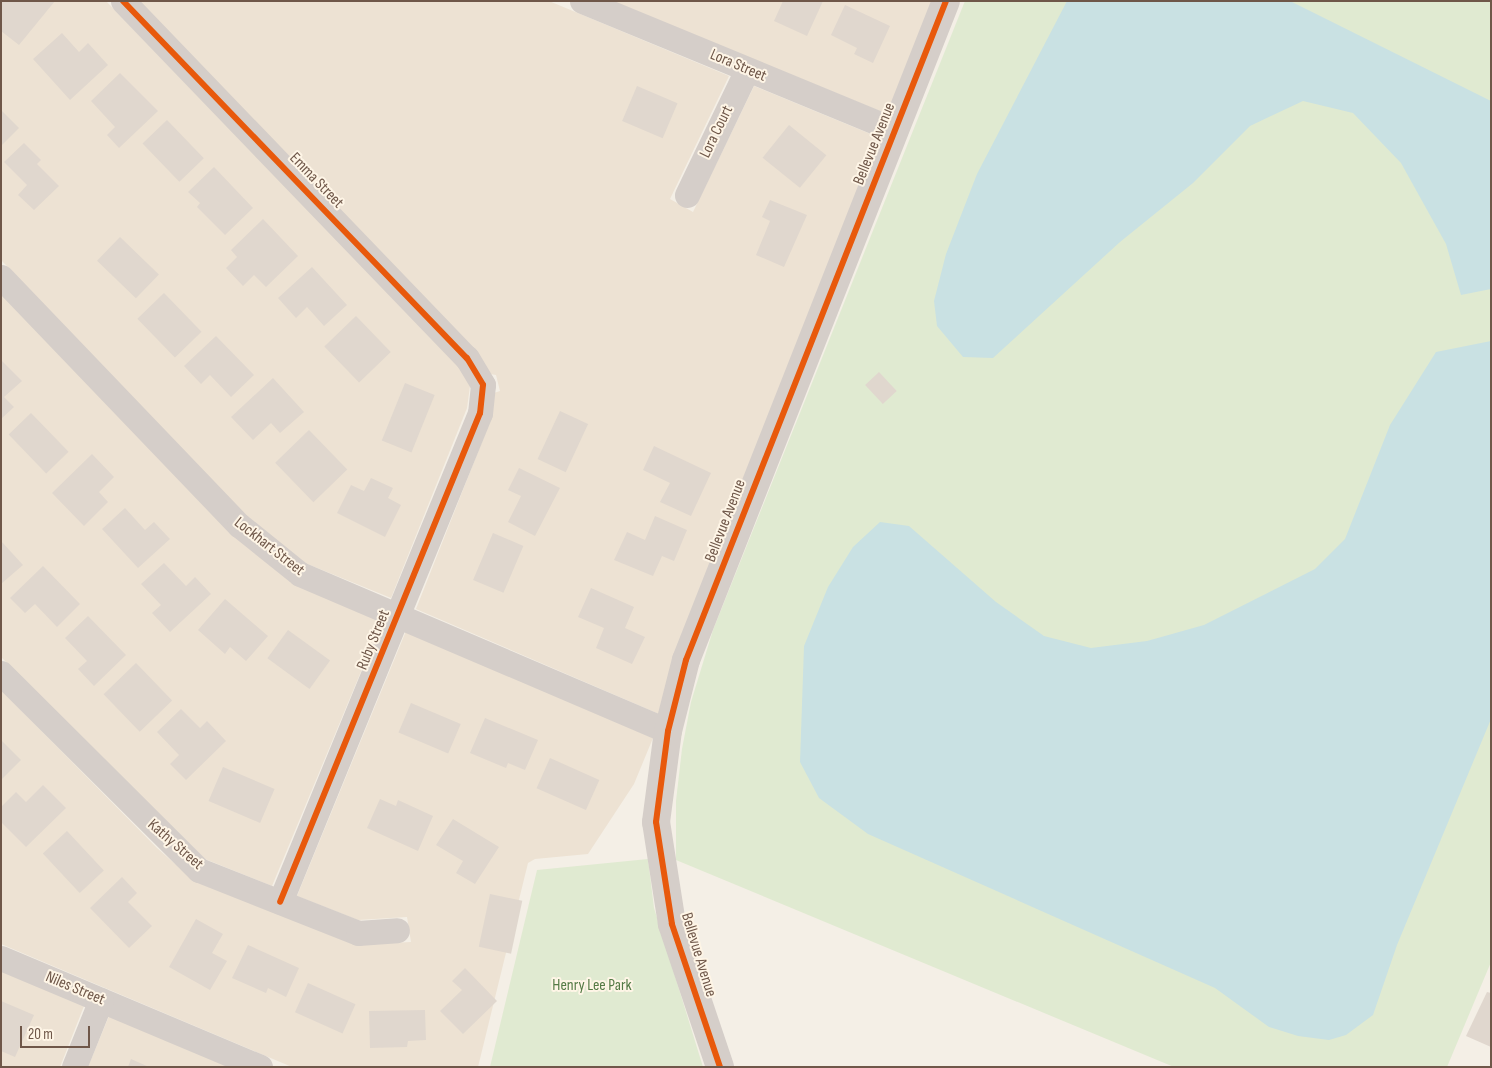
<!DOCTYPE html>
<style>
body{margin:0}
#map{position:relative;width:1492px;height:1068px;overflow:hidden;background:#f4efe6;font-family:"Sofia Sans Condensed",sans-serif}
div>[style]{position:absolute}
.residential>*{inset:0;background:#ede2d3}
.green>*{inset:0;background:#e0ead1}
.water>*{inset:0;background:#c9e1e3}
.building>*{inset:0;background:#e0d7ce;transform-origin:0 0}
.minor>*{height:25px;margin:-12.5px;padding:0 12.5px;transform-origin:12.5px;border-radius:12.5px;background:#d5cec9}
.tertiary>*{height:28px;margin:-14px;padding:0 14px;transform-origin:14px;border-radius:14px;background:#d5cec9}
.cycleway>*{height:6px;margin:-3px;padding:0 3px;transform-origin:3px;border-radius:3px;background:#e8590c}
span{translate:-50% -50%;white-space:nowrap;text-align:center;line-height:1.15;-webkit-text-stroke:4px #fef5e6;paint-order:stroke}
.street-label{font-size:16px;color:#6f5749}
.park-label{font-size:16px;color:#547a45}
.frame{position:absolute;inset:0;border:2px solid #6f5749;pointer-events:none}
.scale{position:absolute;left:20px;top:1026px;width:70px;height:22px;box-sizing:border-box;border:2px solid #6f5749;border-top:0;padding-left:6px;font-size:15px;line-height:18px;white-space:nowrap;color:#6f5749;-webkit-text-stroke:4px #fef5e6;paint-order:stroke}
</style>
<div id="map">
<div class="residential">
<div style="clip-path:polygon(1px 1px,106px 1px,458px 365px,470px 386px,467px 408px,391px 598px,305px 563px,246px 516px,1px 260px)"></div>
<div style="clip-path:polygon(139px 1px,549px 1px,729px 76px,670px 199px,693px 212px,754px 86px,878px 137px,659px 714px,416px 609px,491px 419px,494px 393px,500px 391px,496px 375px,490px 374px)"></div>
<div style="clip-path:polygon(612px 1px,932px 1px,887px 114px)"></div>
<div style="clip-path:polygon(1px 294px,231px 533px,382px 621px,272px 886px,205px 859px,1px 657px)"></div>
<div style="clip-path:polygon(406px 631px,653px 738px,634px 784px,588px 854px,535px 859px,528px 863px,478px 1067px,292px 1067px,1px 944px,1px 690px,157px 848px,192px 879px,355px 945px,411px 942px,407px 917px,358px 920px,297px 896px)"></div>
<div style="clip-path:polygon(1px 971px,84px 1006px,60px 1067px,1px 1067px)"></div>
<div style="clip-path:polygon(109px 1016px,229px 1067px,88px 1067px)"></div>
</div>
<div class="green">
<div style="clip-path:polygon(965px 1px,1491px 1px,1491px 962px,1447px 1067px,1174px 1067px,676px 860px,676px 801px,682px 749px,691px 702px,713px 630px)"></div>
<div style="clip-path:polygon(648px 859px,654px 908px,703px 1067px,490px 1067px,537px 870px)"></div>
</div>
<div class="water">
<div style="clip-path:polygon(1067px 1px,1290px 1px,1491px 101px,1491px 289px,1461px 295px,1446px 244px,1401px 163px,1353px 113px,1303px 101px,1250px 126px,1193px 183px,1120px 242px,993px 358px,963px 357px,937px 326px,934px 301px,946px 254px,977px 174px)"></div>
<div style="clip-path:polygon(1491px 341px,1491px 719px,1397px 945px,1373px 1015px,1346px 1035px,1329px 1040px,1298px 1036px,1269px 1027px,1215px 988px,868px 834px,819px 798px,800px 762px,804px 646px,828px 587px,853px 547px,880px 522px,909px 526px,996px 602px,1044px 636px,1091px 648px,1147px 641px,1204px 625px,1315px 569px,1345px 539px,1390px 425px,1436px 352px)"></div>
</div>
<div class="building">
<div style="clip-path:polygon(2px 1px,55px 1px,19px 45px,1px 31px)"></div>
<div style="clip-path:polygon(783px 1px,823px 1px,807px 36px,774px 21px)"></div>
<div style="clip-path:polygon(845px 5px,890px 26px,873px 63px,854px 54px,857px 48px,831px 35px)"></div>
<div style="clip-path:polygon(62px 33px,79px 52px,88px 43px,108px 65px,70px 100px,33px 59px)"></div>
<div style="clip-path:polygon(120px 73px,158px 111px,119px 148px,107px 135px,115px 127px,91px 101px)"></div>
<div style="left:637px;top:86px;width:44px;height:38px;rotate:23deg"></div>
<div style="clip-path:polygon(1px 110px,19px 128px,1px 146px)"></div>
<div style="left:167px;top:120px;width:53px;height:34px;rotate:46deg"></div>
<div style="left:789px;top:125px;width:48px;height:42px;rotate:39deg"></div>
<div style="clip-path:polygon(24px 143px,41px 160px,37px 164px,59px 186px,34px 210px,18px 195px,27px 185px,4px 162px)"></div>
<div style="clip-path:polygon(214px 167px,253px 208px,225px 235px,197px 207px,200px 203px,188px 192px)"></div>
<div style="clip-path:polygon(770px 200px,807px 215px,784px 267px,756px 255px,770px 221px,762px 217px)"></div>
<div style="clip-path:polygon(263px 219px,298px 256px,266px 287px,254px 275px,243px 286px,226px 268px,237px 257px,231px 250px)"></div>
<div style="left:120px;top:237px;width:54px;height:33px;rotate:44deg"></div>
<div style="clip-path:polygon(312px 267px,347px 305px,324px 326px,307px 307px,296px 318px,278px 298px)"></div>
<div style="left:164px;top:293px;width:54px;height:37px;rotate:46deg"></div>
<div style="left:356px;top:316px;width:50px;height:44px;rotate:46deg"></div>
<div style="clip-path:polygon(216px 336px,254px 375px,231px 397px,210px 375px,201px 384px,184px 366px)"></div>
<div style="clip-path:polygon(1px 360px,22px 381px,4px 397px,14px 407px,1px 419px)"></div>
<div style="left:879px;top:372px;width:26px;height:19px;rotate:47deg"></div>
<div style="clip-path:polygon(273px 378px,304px 412px,280px 433px,271px 423px,253px 440px,231px 417px)"></div>
<div style="left:405px;top:383px;width:32px;height:62px;rotate:22deg"></div>
<div style="left:560px;top:411px;width:31px;height:53px;rotate:25deg"></div>
<div style="left:31px;top:413px;width:54px;height:31px;rotate:46deg"></div>
<div style="left:309px;top:430px;width:55px;height:47px;rotate:46deg"></div>
<div style="clip-path:polygon(654px 446px,711px 473px,691px 516px,660px 502px,670px 483px,643px 470px)"></div>
<div style="clip-path:polygon(92px 454px,114px 477px,99px 492px,108px 502px,84px 526px,52px 493px)"></div>
<div style="clip-path:polygon(519px 468px,560px 488px,535px 536px,508px 522px,521px 496px,508px 490px)"></div>
<div style="clip-path:polygon(371px 478px,393px 488px,388px 498px,401px 505px,385px 537px,337px 513px,351px 485px,364px 491px)"></div>
<div style="clip-path:polygon(125px 508px,145px 530px,154px 522px,170px 539px,138px 568px,102px 529px)"></div>
<div style="clip-path:polygon(655px 516px,687px 530px,674px 561px,662px 556px,653px 576px,614px 560px,627px 532px,645px 540px)"></div>
<div style="left:493px;top:533px;width:33px;height:51px;rotate:23deg"></div>
<div style="clip-path:polygon(1px 541px,23px 565px,1px 584px)"></div>
<div style="clip-path:polygon(164px 563px,186px 586px,195px 577px,211px 594px,170px 632px,152px 613px,161px 605px,141px 584px)"></div>
<div style="clip-path:polygon(43px 566px,80px 604px,57px 627px,35px 604px,25px 613px,10px 598px)"></div>
<div style="clip-path:polygon(591px 588px,634px 607px,625px 628px,645px 637px,632px 664px,596px 648px,604px 628px,578px 617px)"></div>
<div style="clip-path:polygon(225px 599px,268px 636px,246px 661px,230px 647px,225px 654px,198px 630px)"></div>
<div style="clip-path:polygon(88px 616px,126px 655px,94px 686px,78px 669px,87px 661px,65px 638px)"></div>
<div style="left:288px;top:630px;width:52px;height:35px;rotate:36deg"></div>
<div style="left:136px;top:663px;width:52px;height:45px;rotate:46deg"></div>
<div style="left:411px;top:703px;width:54px;height:32px;rotate:23deg"></div>
<div style="clip-path:polygon(181px 709px,200px 728px,207px 721px,226px 741px,186px 780px,170px 764px,179px 755px,157px 732px)"></div>
<div style="clip-path:polygon(485px 718px,538px 740px,525px 770px,508px 763px,506px 768px,470px 753px)"></div>
<div style="clip-path:polygon(1px 740px,21px 760px,1px 780px)"></div>
<div style="left:550px;top:758px;width:54px;height:33px;rotate:24deg"></div>
<div style="left:223px;top:767px;width:56px;height:37px;rotate:23deg"></div>
<div style="clip-path:polygon(43px 785px,66px 808px,26px 847px,1px 822px,1px 807px,16px 792px,26px 802px)"></div>
<div style="clip-path:polygon(380px 799px,396px 806px,398px 800px,433px 816px,418px 851px,367px 828px)"></div>
<div style="clip-path:polygon(453px 819px,499px 847px,475px 884px,456px 873px,463px 861px,436px 845px)"></div>
<div style="left:67px;top:831px;width:54px;height:33px;rotate:47deg"></div>
<div style="clip-path:polygon(122px 877px,137px 893px,128px 902px,152px 926px,129px 948px,90px 908px)"></div>
<div style="left:490px;top:894px;width:33px;height:54px;rotate:12deg"></div>
<div style="clip-path:polygon(196px 919px,223px 934px,212px 953px,227px 961px,210px 990px,169px 967px)"></div>
<div style="clip-path:polygon(248px 945px,299px 968px,286px 997px,268px 988px,266px 993px,232px 978px)"></div>
<div style="clip-path:polygon(465px 968px,497px 1001px,463px 1034px,440px 1011px,462px 990px,452px 981px)"></div>
<div style="left:308px;top:983px;width:52px;height:32px;rotate:24deg"></div>
<div style="clip-path:polygon(1487px 992px,1491px 993px,1491px 1047px,1466px 1036px)"></div>
<div style="clip-path:polygon(1px 1001px,34px 1015px,15px 1057px,1px 1051px)"></div>
<div style="clip-path:polygon(425px 1010px,426px 1040px,408px 1041px,407px 1047px,370px 1048px,369px 1011px)"></div>
<div style="clip-path:polygon(131px 1059px,149px 1067px,128px 1067px)"></div>
</div>
<div class="minor">
<div style="left:123px;top:1px;width:496px;rotate:46.1deg"></div>
<div style="left:467px;top:358px;width:31px;rotate:59deg"></div>
<div style="left:483px;top:385px;width:28px;rotate:96deg"></div>
<div style="left:480px;top:413px;width:528px;rotate:112.24deg"></div>
<div style="left:582px;top:1px;width:339px;rotate:22.4deg"></div>
<div style="left:687px;top:195px;width:139px;rotate:-64.4deg"></div>
<div style="left:1px;top:277px;width:344px;rotate:46.2deg"></div>
<div style="left:239px;top:525px;width:78px;rotate:38.8deg"></div>
<div style="left:300px;top:574px;width:400px;rotate:23.1deg"></div>
<div style="left:1px;top:673px;width:279px;rotate:44.9deg"></div>
<div style="left:199px;top:870px;width:171px;rotate:21.6deg"></div>
<div style="left:358px;top:933px;width:39px;rotate:-4deg"></div>
<div style="left:1px;top:958px;width:281px;rotate:22.8deg"></div>
<div style="left:74px;top:1067px;width:72px;rotate:-68.1deg"></div>
</div>
<div class="tertiary">
<div style="left:720px;top:1067px;width:151px;rotate:-108.6deg"></div>
<div style="left:672px;top:924px;width:103px;rotate:-98.9deg"></div>
<div style="left:656px;top:822px;width:92px;rotate:-82.5deg"></div>
<div style="left:668px;top:731px;width:73px;rotate:-75.8deg"></div>
<div style="left:686px;top:660px;width:708px;rotate:-68.47deg"></div>
</div>
<div class="cycleway">
<div style="left:123px;top:1px;width:496px;rotate:46.1deg"></div>
<div style="left:467px;top:358px;width:31px;rotate:59deg"></div>
<div style="left:483px;top:385px;width:28px;rotate:96deg"></div>
<div style="left:480px;top:413px;width:528px;rotate:112.24deg"></div>
<div style="left:720px;top:1067px;width:151px;rotate:-108.6deg"></div>
<div style="left:672px;top:924px;width:103px;rotate:-98.9deg"></div>
<div style="left:656px;top:822px;width:92px;rotate:-82.5deg"></div>
<div style="left:668px;top:731px;width:73px;rotate:-75.8deg"></div>
<div style="left:686px;top:660px;width:708px;rotate:-68.47deg"></div>
</div>
<div class="street-label">
<span style="left:738px;top:66px;rotate:23deg">Lora Street</span>
<span style="left:717px;top:132px;rotate:-64deg">Lora Court</span>
<span style="left:875px;top:144px;rotate:-68deg">Bellevue Avenue</span>
<span style="left:316px;top:181px;rotate:46deg">Emma Street</span>
<span style="left:726px;top:521px;rotate:-69deg">Bellevue Avenue</span>
<span style="left:269px;top:547px;rotate:38deg">Lockhart Street</span>
<span style="left:374px;top:640px;rotate:-68deg">Ruby Street</span>
<span style="left:175px;top:845px;rotate:41deg">Kathy Street</span>
<span style="left:698px;top:955px;rotate:73deg">Bellevue Avenue</span>
<span style="left:75px;top:989px;rotate:23deg">Niles Street</span>
</div>
<div class="park-label">
<span style="left:592px;top:986px">Henry Lee Park</span>
</div>
<div class="frame"></div>
<div class="scale">20 m</div>
</div>
